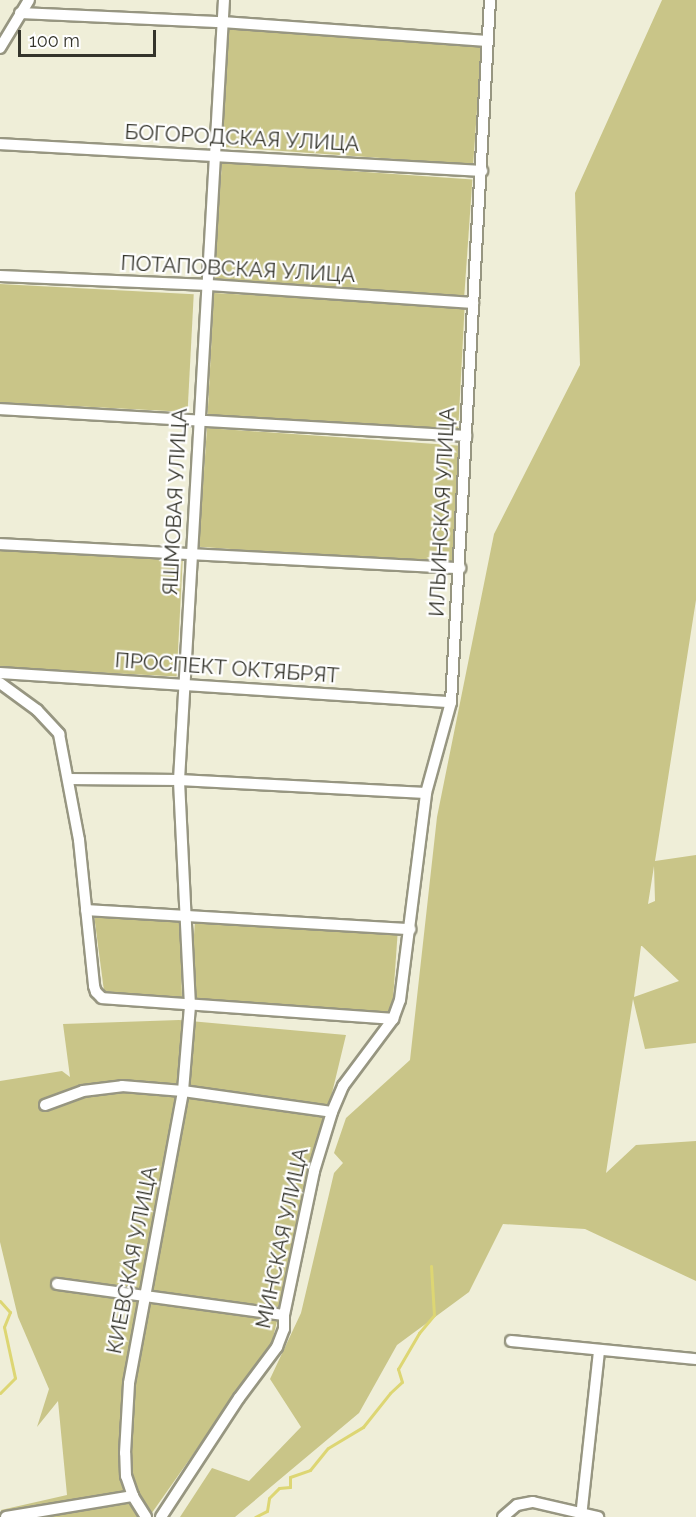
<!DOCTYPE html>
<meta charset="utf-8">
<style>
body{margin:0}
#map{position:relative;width:696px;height:1517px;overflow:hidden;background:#efeed8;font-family:Raleway,sans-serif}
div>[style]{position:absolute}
.green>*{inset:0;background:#c9c588;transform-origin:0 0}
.stream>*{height:3px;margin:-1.5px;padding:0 1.5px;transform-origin:1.5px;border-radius:1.5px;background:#ddd673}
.roads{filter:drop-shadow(2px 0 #979681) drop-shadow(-2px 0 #979681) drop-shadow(0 2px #979681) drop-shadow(0 -2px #979681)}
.minor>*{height:10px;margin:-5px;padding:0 5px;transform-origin:5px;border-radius:5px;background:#fff}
span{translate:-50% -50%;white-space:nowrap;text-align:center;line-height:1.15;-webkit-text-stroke:4.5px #fff;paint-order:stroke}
.street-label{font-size:21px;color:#34342b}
.scale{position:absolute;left:18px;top:30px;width:138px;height:27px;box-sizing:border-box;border:3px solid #34342b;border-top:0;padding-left:8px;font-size:18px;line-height:21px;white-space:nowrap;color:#34342b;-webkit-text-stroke:4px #fff;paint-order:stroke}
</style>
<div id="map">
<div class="green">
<div style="clip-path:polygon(evenodd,662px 0,696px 0,696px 600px,655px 861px,696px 855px,696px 1043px,645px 1049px,633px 999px,606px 1173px,636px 1145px,696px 1141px,696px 1281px,585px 1229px,503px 1224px,469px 1292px,397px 1345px,359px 1413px,235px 1517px,180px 1517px,212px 1468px,249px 1481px,301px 1427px,270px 1379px,301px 1313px,334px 1173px,343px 1163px,334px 1153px,346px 1118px,410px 1060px,437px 817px,494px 534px,580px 365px,575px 193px,662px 0,654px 866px,655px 901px,648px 904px,654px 866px,662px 0,642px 946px,679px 981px,634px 997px,641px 946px,642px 946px)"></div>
<div style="left:228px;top:29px;width:254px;height:118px;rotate:4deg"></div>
<div style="left:222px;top:162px;width:251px;height:117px;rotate:4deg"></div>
<div style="left:0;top:284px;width:194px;height:118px;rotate:3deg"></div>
<div style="left:214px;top:293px;width:251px;height:123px;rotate:3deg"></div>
<div style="left:207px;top:428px;width:254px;height:119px;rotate:4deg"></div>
<div style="left:0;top:550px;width:183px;height:117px;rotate:3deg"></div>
<div style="clip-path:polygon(94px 915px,180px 920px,182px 999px,104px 991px)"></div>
<div style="left:195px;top:921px;width:203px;height:81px;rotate:4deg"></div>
<div style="clip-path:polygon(179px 1020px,346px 1035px,272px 1342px,149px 1517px,2px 1517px,1px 1510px,67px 1495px,58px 1401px,37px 1427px,49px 1389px,18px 1317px,0 1242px,0 1081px,62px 1071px,70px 1077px,63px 1024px)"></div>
</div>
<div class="stream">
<div style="left:0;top:1301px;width:15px;rotate:48deg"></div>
<div style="left:10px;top:1312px;width:16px;rotate:112deg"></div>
<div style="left:4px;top:1327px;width:52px;rotate:77.8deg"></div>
<div style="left:15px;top:1378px;width:21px;rotate:135deg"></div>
<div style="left:255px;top:1517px;width:13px;rotate:-27deg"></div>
<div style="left:267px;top:1511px;width:13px;rotate:-81deg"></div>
<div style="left:269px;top:1498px;width:14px;rotate:-45deg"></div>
<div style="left:279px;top:1488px;width:11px;rotate:-5deg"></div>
<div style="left:290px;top:1487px;width:10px;rotate:-90deg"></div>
<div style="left:290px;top:1477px;width:21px;rotate:-19deg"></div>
<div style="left:310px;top:1470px;width:28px;rotate:-51deg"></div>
<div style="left:328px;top:1448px;width:41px;rotate:-31deg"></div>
<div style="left:363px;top:1427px;width:43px;rotate:-51.5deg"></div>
<div style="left:390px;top:1393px;width:16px;rotate:-43deg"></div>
<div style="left:402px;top:1382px;width:14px;rotate:-107deg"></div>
<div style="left:398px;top:1369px;width:42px;rotate:-59.7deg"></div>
<div style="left:419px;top:1333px;width:23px;rotate:-50deg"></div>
<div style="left:434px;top:1315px;width:49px;rotate:-93.5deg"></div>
</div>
<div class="roads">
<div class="minor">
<div style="left:20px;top:13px;width:202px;rotate:2.6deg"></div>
<div style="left:222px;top:22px;width:266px;rotate:4.1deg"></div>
<div style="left:0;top:48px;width:56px;rotate:-58.9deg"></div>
<div style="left:0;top:144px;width:483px;rotate:3.2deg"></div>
<div style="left:0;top:276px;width:209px;rotate:2.5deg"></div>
<div style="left:209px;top:285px;width:265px;rotate:3.9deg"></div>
<div style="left:0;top:409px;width:467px;rotate:3.3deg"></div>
<div style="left:0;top:544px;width:461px;rotate:3deg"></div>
<div style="left:0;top:673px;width:452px;rotate:3.7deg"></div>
<div style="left:0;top:683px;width:46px;rotate:36.1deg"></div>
<div style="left:37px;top:710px;width:33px;rotate:47deg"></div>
<div style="left:59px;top:734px;width:108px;rotate:79.3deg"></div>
<div style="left:79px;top:840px;width:147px;rotate:84.1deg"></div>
<div style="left:94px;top:986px;width:6px;rotate:72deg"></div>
<div style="left:96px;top:992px;width:8px;rotate:45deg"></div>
<div style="left:102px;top:998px;width:292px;rotate:4.1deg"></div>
<div style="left:68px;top:779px;width:111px;rotate:0.5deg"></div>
<div style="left:179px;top:780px;width:247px;rotate:3deg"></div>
<div style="left:86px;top:910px;width:325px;rotate:3.4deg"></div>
<div style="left:45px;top:1105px;width:40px;rotate:-20.2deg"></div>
<div style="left:83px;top:1091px;width:39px;rotate:-7deg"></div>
<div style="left:122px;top:1086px;width:61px;rotate:4.7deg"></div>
<div style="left:183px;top:1091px;width:150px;rotate:8deg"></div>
<div style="left:57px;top:1284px;width:229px;rotate:7.8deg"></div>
<div style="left:511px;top:1341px;width:186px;rotate:5.6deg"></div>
<div style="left:6px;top:1517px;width:129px;rotate:-9.4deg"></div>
<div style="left:146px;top:1517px;width:25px;rotate:-122deg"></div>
<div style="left:133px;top:1496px;width:21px;rotate:-109deg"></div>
<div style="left:126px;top:1476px;width:23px;rotate:-92deg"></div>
<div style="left:125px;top:1453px;width:70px;rotate:-86.7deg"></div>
<div style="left:129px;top:1383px;width:297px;rotate:-79.5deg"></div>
<div style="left:183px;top:1091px;width:85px;rotate:-85.3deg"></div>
<div style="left:190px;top:1006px;width:226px;rotate:-92.8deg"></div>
<div style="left:179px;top:780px;width:781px;rotate:-86.7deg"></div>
<div style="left:161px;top:1517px;width:142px;rotate:-56.8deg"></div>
<div style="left:239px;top:1398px;width:64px;rotate:-53.3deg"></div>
<div style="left:277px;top:1347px;width:19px;rotate:-69deg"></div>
<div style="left:284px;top:1329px;width:14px;rotate:-90deg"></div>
<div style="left:284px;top:1315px;width:147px;rotate:-78.2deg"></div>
<div style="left:314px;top:1171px;width:62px;rotate:-73deg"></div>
<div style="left:332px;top:1112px;width:28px;rotate:-67deg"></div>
<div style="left:343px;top:1086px;width:84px;rotate:-53.3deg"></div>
<div style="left:393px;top:1019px;width:20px;rotate:-70deg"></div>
<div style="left:400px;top:1000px;width:209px;rotate:-82.8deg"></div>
<div style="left:426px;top:793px;width:94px;rotate:-74.6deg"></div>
<div style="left:451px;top:702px;width:703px;rotate:-86.82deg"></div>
<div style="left:503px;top:1517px;width:18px;rotate:-41deg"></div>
<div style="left:517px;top:1505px;width:16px;rotate:-11deg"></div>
<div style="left:533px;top:1502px;width:67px;rotate:13deg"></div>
<div style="left:581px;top:1517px;width:167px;rotate:-83.8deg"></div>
</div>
</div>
<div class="street-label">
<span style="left:242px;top:138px;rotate:3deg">БОГОРОДСКАЯ УЛИЦА</span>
<span style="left:238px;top:269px;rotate:3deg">ПОТАПОВСКАЯ УЛИЦА</span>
<span style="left:175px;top:502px;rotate:-87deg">ЯШМОВАЯ УЛИЦА</span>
<span style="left:442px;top:512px;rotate:-87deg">ИЛЬИНСКАЯ УЛИЦА</span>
<span style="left:227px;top:668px;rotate:4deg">ПРОСПЕКТ ОКТЯБРЯТ</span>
<span style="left:282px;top:1238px;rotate:-78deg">МИНСКАЯ УЛИЦА</span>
<span style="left:132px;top:1260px;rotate:-79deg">КИЕВСКАЯ УЛИЦА</span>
</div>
<div class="scale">100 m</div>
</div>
